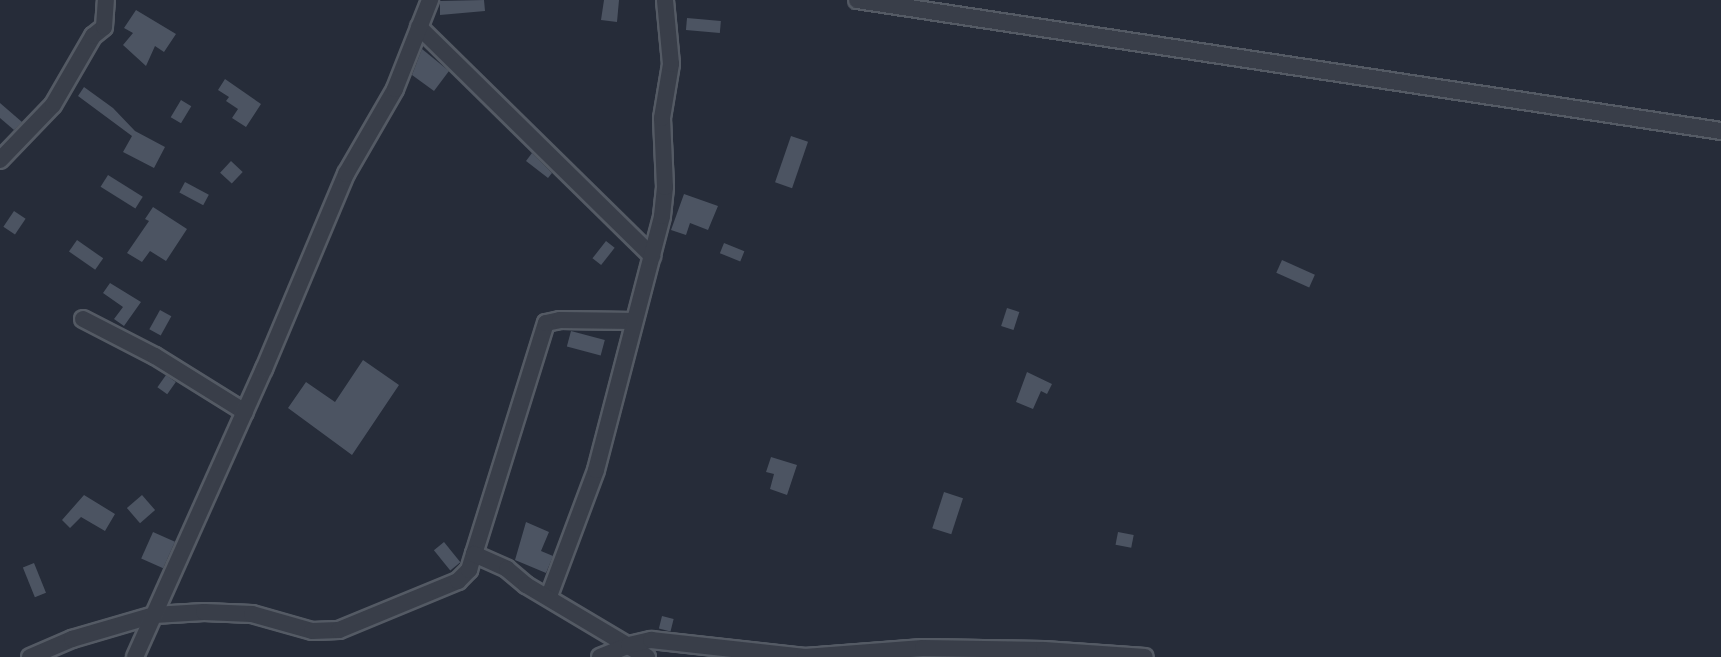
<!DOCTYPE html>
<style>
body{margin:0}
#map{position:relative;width:1721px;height:657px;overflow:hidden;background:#262c39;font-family:Lato,sans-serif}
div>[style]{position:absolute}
.building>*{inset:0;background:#4c5462;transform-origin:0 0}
.roads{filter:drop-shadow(2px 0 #545a64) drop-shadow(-2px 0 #545a64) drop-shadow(0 2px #545a64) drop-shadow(0 -2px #545a64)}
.minor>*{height:16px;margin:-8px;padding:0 8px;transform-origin:8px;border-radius:8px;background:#393e49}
span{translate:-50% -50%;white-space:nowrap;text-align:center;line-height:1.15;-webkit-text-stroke:6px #1e242e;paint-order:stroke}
</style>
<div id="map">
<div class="building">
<div style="clip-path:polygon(484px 0,485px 11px,440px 15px,440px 1px)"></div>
<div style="clip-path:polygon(604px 0,619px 0,617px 22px,601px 20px)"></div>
<div style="clip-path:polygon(136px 10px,176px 34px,164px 52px,155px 46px,146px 66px,123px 45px,133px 33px,124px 28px)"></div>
<div style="left:687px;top:18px;width:34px;height:12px;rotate:5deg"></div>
<div style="clip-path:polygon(422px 49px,449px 71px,434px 91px,412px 75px)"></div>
<div style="clip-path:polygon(225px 79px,261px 104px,246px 127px,232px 118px,238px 109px,226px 101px,229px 97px,218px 90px)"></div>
<div style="clip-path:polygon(84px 87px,113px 108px,135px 131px,165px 147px,154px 168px,123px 152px,132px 136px,78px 96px)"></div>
<div style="left:181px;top:100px;width:12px;height:20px;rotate:31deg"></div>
<div style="clip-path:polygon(0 103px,22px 122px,14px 130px,0 118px)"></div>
<div style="left:791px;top:136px;width:18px;height:49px;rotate:19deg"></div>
<div style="clip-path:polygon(532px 153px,552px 173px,548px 178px,526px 161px)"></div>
<div style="left:231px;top:161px;width:16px;height:16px;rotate:43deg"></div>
<div style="left:108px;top:175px;width:41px;height:14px;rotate:32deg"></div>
<div style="left:185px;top:182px;width:27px;height:12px;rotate:28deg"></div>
<div style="clip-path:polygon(684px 194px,718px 206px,708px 230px,690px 223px,686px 235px,671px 230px)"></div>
<div style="clip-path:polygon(153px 207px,187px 229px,166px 261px,150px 251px,142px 262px,127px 253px,149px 221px,145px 219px)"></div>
<div style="left:14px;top:211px;width:14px;height:19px;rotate:34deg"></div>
<div style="left:77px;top:240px;width:32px;height:14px;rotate:35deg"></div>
<div style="left:606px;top:241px;width:11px;height:22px;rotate:38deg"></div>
<div style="left:724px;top:243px;width:22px;height:11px;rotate:22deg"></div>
<div style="left:1282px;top:260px;width:36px;height:14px;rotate:24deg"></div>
<div style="clip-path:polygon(110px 283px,141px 302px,124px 326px,114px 319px,123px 307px,103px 293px)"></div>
<div style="left:1007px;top:308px;width:13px;height:19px;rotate:18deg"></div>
<div style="left:160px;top:310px;width:13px;height:22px;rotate:29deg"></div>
<div style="left:571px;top:331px;width:35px;height:16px;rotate:15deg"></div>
<div style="clip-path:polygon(363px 360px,399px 385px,352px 455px,288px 408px,306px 382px,335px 402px)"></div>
<div style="clip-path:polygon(1027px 372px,1052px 384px,1047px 394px,1041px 391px,1033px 409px,1016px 402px)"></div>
<div style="left:166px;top:375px;width:12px;height:15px;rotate:35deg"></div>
<div style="clip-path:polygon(771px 457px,797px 465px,787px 495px,770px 489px,774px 474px,766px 472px)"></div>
<div style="left:944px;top:492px;width:20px;height:38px;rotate:18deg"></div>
<div style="clip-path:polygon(84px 495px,115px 514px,105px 531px,81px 517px,70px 528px,62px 520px)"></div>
<div style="left:142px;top:495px;width:20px;height:20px;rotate:49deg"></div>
<div style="clip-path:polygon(526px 522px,549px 532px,541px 551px,553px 556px,546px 573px,515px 560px)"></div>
<div style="left:153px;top:532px;width:24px;height:29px;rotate:24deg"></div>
<div style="left:1118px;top:532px;width:16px;height:13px;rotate:11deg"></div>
<div style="left:444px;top:542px;width:26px;height:13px;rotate:51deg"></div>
<div style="left:34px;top:563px;width:32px;height:12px;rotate:68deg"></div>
<div style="left:662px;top:616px;width:12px;height:13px;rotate:14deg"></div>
</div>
<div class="roads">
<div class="minor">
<div style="left:857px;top:0;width:874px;rotate:8.62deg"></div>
<div style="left:419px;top:27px;width:327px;rotate:44.5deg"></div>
<div style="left:0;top:160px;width:76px;rotate:-46.1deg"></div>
<div style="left:53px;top:105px;width:80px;rotate:-59.9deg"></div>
<div style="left:93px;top:36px;width:14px;rotate:-39deg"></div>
<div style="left:104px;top:27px;width:27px;rotate:-86deg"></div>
<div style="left:83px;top:319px;width:81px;rotate:27.2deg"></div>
<div style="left:155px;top:356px;width:106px;rotate:31.9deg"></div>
<div style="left:474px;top:554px;width:242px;rotate:-72.7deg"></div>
<div style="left:546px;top:323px;width:14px;rotate:-12deg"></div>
<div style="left:560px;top:320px;width:74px;rotate:0.8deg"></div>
<div style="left:549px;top:596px;width:134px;rotate:-69.5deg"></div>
<div style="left:596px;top:470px;width:262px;rotate:-75.4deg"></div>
<div style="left:662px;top:216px;width:29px;rotate:-84deg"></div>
<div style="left:665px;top:187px;width:69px;rotate:-92.5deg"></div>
<div style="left:662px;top:118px;width:55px;rotate:-80.5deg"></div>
<div style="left:671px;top:64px;width:64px;rotate:-95.4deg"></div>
<div style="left:30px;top:657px;width:46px;rotate:-23.2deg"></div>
<div style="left:72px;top:639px;width:85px;rotate:-16.3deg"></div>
<div style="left:154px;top:615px;width:50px;rotate:-3.4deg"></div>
<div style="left:204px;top:612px;width:48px;rotate:2.4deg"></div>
<div style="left:252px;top:614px;width:62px;rotate:15.8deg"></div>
<div style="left:312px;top:631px;width:27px;rotate:-2deg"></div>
<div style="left:339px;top:630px;width:129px;rotate:-22.4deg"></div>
<div style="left:458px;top:581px;width:16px;rotate:-45deg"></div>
<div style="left:469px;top:570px;width:17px;rotate:-73deg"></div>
<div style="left:474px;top:554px;width:36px;rotate:24deg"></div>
<div style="left:507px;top:569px;width:25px;rotate:40deg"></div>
<div style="left:526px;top:585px;width:141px;rotate:30.8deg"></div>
<div style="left:135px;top:657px;width:316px;rotate:-65.9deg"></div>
<div style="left:264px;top:369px;width:212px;rotate:-67.2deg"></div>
<div style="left:346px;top:174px;width:98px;rotate:-60deg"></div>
<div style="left:395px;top:89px;width:96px;rotate:-68.5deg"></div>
<div style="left:600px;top:657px;width:31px;rotate:-22deg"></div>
<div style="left:629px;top:645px;width:23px;rotate:-13deg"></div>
<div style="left:651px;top:640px;width:155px;rotate:6.3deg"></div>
<div style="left:805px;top:657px;width:118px;rotate:-4.4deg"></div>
<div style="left:923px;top:648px;width:121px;rotate:0.9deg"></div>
<div style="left:1044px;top:650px;width:101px;rotate:4deg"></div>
</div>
</div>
</div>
